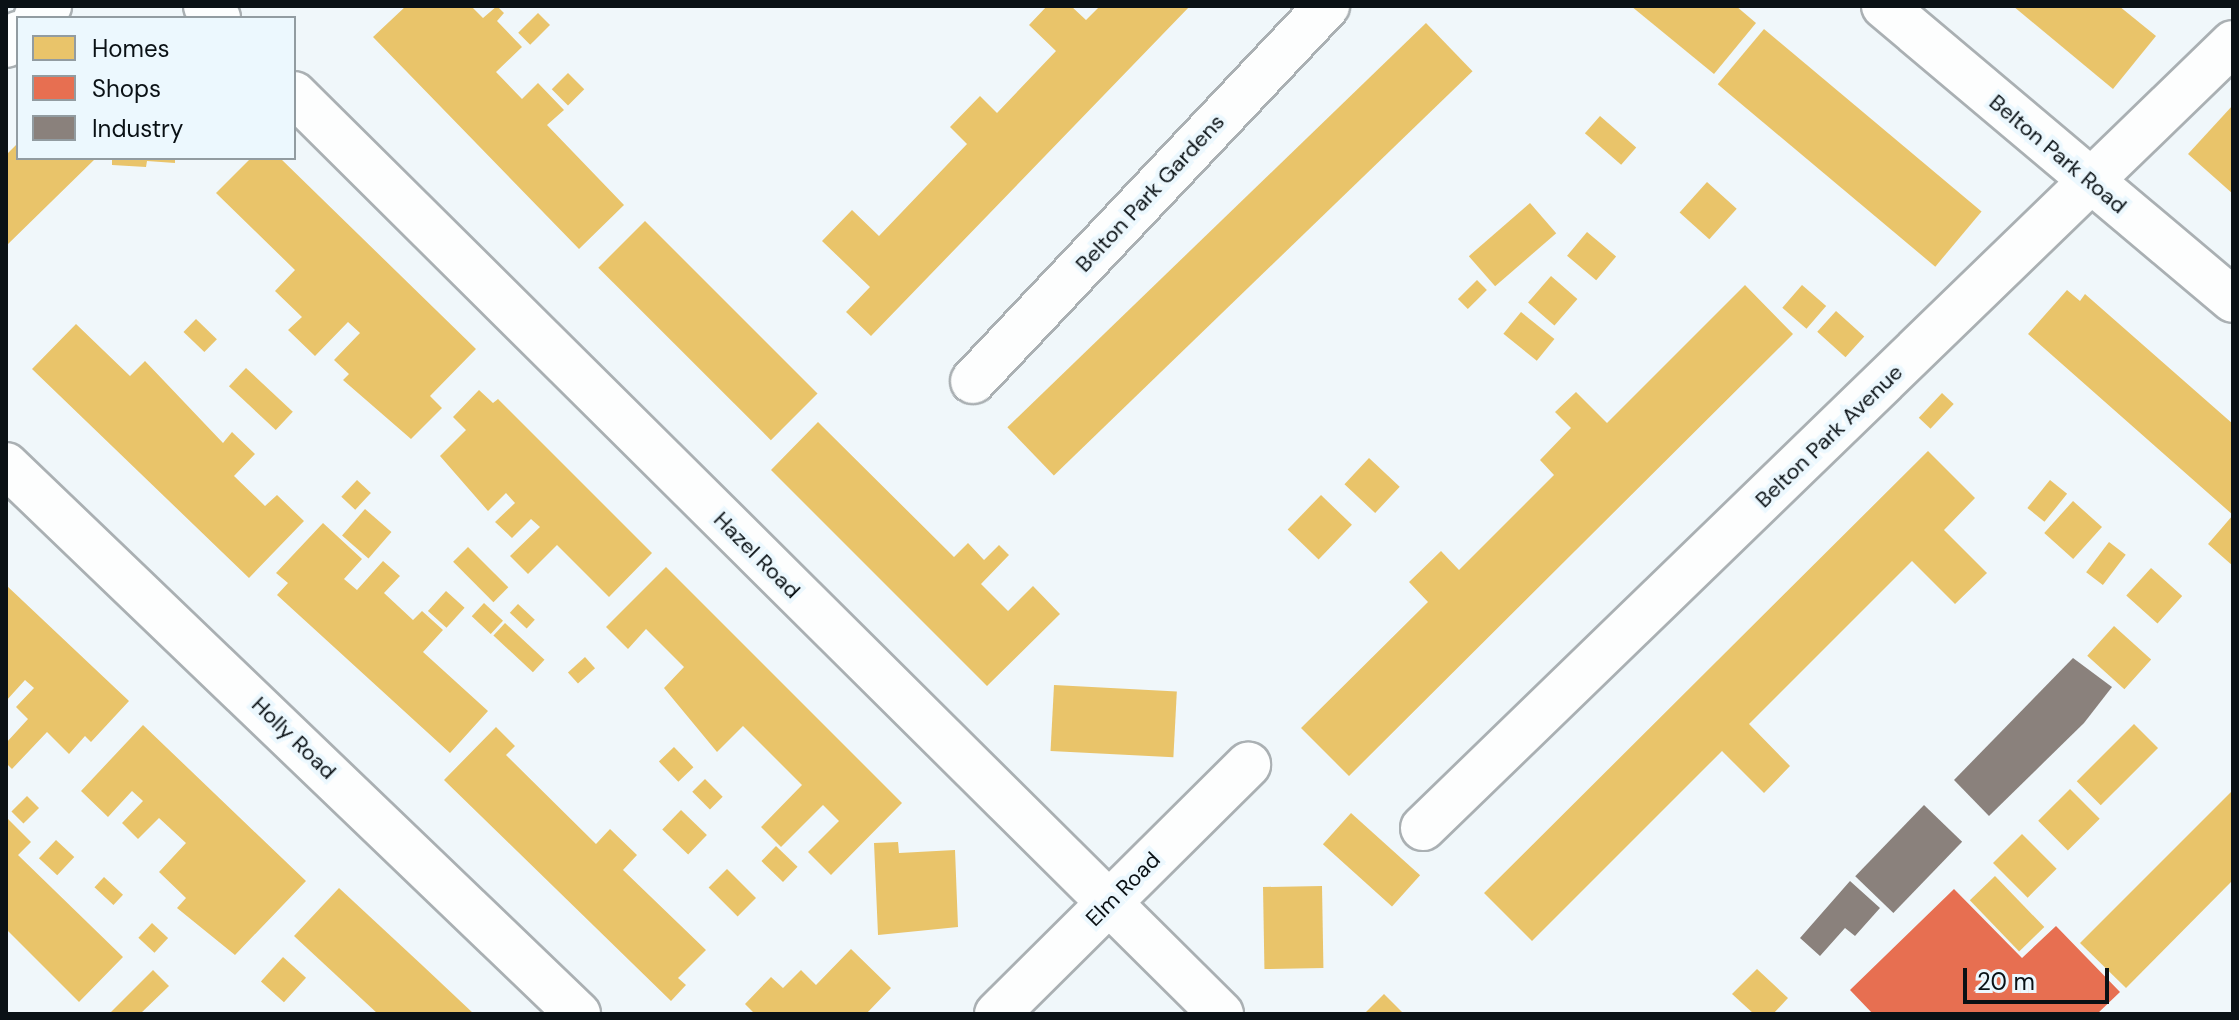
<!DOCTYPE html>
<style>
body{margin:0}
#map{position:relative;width:2239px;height:1020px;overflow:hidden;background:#f0f7fa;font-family:"DM Sans",sans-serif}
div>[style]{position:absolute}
.homes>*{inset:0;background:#e9c46a;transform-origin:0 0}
.shops>*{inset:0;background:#e76f51}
.industry>*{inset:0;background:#8a817c;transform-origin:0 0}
.roads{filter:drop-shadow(2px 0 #aab0b3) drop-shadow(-2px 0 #aab0b3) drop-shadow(0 2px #aab0b3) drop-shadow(0 -2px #aab0b3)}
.minor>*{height:44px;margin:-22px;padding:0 22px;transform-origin:22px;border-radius:22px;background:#fdfefe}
span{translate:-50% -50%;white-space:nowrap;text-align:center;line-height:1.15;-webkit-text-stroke:8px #ecf8fe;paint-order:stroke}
.street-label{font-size:22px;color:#0a1115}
.frame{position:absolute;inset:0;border:8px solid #0a1115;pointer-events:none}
.legend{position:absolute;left:16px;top:16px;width:280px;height:144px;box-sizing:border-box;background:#ecf8fe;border:2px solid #929ca1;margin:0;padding:10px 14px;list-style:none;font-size:24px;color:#0a1115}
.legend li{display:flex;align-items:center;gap:16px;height:40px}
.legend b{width:40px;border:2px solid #929ca1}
.scale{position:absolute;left:1963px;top:968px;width:146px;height:36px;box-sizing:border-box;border:4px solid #0a1115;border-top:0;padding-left:10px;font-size:24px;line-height:28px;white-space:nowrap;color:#0a1115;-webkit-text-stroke:6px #ecf8fe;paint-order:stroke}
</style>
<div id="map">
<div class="homes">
<div style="clip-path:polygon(406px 6px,471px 6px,483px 18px,497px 6px,504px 13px,497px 21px,522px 47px,496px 72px,522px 99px,538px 83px,564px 110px,547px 125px,624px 205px,579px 249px,373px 37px)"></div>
<div style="clip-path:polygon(1047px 6px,1071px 6px,1086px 20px,1100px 6px,1190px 6px,871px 336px,846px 312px,870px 287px,822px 241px,852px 210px,879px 236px,967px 144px,950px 127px,980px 96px,997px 113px,1056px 51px,1029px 25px)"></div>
<div style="clip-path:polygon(1631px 6px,1736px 6px,1756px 23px,1714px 74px)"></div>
<div style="clip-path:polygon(2013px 6px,2119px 6px,2156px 36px,2113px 89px)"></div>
<div style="left:538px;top:13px;width:17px;height:28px;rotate:45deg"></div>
<div style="left:1426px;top:23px;width:67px;height:582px;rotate:46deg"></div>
<div style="left:1764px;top:29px;width:284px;height:72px;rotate:40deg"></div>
<div style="left:568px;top:73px;width:23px;height:23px;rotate:45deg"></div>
<div style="clip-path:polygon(2233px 105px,2233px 194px,2188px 154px)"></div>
<div style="left:1600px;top:116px;width:48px;height:23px;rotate:41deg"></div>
<div style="clip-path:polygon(18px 143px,18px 158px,96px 158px,6px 246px,6px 155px)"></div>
<div style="clip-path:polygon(112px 158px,175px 158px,175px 163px,147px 161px,146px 167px,112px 165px)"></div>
<div style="clip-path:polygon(251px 158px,280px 158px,476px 349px,430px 396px,442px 408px,411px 439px,343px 380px,349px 374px,334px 360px,360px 333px,348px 322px,315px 356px,288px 330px,302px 317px,275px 291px,295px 270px,216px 193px)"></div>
<div style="left:1707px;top:182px;width:40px;height:41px;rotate:42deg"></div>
<div style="left:1530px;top:203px;width:40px;height:81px;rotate:49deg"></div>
<div style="left:645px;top:221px;width:244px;height:66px;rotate:45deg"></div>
<div style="left:1587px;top:232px;width:38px;height:31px;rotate:40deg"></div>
<div style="left:1551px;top:276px;width:35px;height:35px;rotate:41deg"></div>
<div style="left:1477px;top:280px;width:14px;height:27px;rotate:45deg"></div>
<div style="clip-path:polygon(1745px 285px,1793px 334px,1349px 776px,1301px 728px,1428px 602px,1409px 582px,1441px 551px,1459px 570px,1554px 475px,1540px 460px,1571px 428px,1555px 412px,1576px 392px,1607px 423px)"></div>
<div style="left:1802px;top:285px;width:32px;height:30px;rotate:41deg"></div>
<div style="clip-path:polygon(2067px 290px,2080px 301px,2085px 294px,2233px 424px,2233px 566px,2208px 544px,2233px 515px,2028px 334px)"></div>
<div style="left:1836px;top:311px;width:38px;height:28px;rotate:42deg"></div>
<div style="left:1521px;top:312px;width:43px;height:28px;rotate:39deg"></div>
<div style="left:196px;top:319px;width:29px;height:18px;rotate:44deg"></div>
<div style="clip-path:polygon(76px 324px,130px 376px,145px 361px,223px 443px,232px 432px,255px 454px,234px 476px,265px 506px,277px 495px,304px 521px,249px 578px,32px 369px)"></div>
<div style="left:246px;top:368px;width:64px;height:25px;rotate:43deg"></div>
<div style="clip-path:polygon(479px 390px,493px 403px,498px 399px,652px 553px,609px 597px,557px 545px,528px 574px,510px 556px,540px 527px,531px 519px,512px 538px,495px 522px,515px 503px,506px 493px,488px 511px,440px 456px,466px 430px,453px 417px)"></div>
<div style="left:1942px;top:393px;width:16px;height:34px;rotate:43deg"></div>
<div style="clip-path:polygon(818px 422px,954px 557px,968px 543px,984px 560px,999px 545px,1009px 555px,981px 584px,1008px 611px,1033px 586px,1060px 614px,987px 686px,771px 470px)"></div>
<div style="clip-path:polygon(1928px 451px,1975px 498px,1944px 530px,1987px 573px,1955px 604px,1912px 561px,1749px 724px,1790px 766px,1764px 793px,1722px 751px,1532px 941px,1484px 893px)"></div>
<div style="left:1369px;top:458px;width:42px;height:36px;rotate:43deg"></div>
<div style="left:357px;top:480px;width:19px;height:23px;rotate:43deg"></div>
<div style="left:2050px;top:480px;width:22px;height:36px;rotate:39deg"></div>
<div style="left:1321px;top:495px;width:43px;height:48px;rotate:44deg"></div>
<div style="left:2073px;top:501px;width:39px;height:43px;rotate:42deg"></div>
<div style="left:365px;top:509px;width:35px;height:35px;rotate:41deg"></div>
<div style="clip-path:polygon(323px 523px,362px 559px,344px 579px,357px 590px,383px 561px,400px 576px,384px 593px,413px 620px,422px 611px,443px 630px,423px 652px,488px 711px,450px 753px,277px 595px,288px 583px,276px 573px)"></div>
<div style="left:2109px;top:542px;width:21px;height:38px;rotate:37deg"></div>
<div style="left:468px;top:547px;width:57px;height:21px;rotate:45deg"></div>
<div style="clip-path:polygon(666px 567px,902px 803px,831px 875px,808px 852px,839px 821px,823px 805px,781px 847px,761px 827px,802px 785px,743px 726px,717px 752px,664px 688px,684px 667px,646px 629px,628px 649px,606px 627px)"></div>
<div style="left:2151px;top:568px;width:42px;height:37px;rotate:42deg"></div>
<div style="clip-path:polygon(6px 585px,129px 701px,91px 742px,85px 736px,69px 754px,47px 732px,12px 769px,6px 763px,6px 743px,28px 719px,16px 707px,34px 688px,25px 680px,6px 701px)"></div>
<div style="left:446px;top:591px;width:25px;height:27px;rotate:42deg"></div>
<div style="left:484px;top:603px;width:26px;height:18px;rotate:43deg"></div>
<div style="left:518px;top:604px;width:23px;height:12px;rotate:43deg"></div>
<div style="left:505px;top:623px;width:54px;height:17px;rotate:43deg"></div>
<div style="left:2114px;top:626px;width:50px;height:40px;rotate:42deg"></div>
<div style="left:585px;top:657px;width:15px;height:23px;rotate:48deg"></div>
<div style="left:1054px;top:685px;width:123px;height:66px;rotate:3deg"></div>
<div style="left:2134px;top:724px;width:34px;height:81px;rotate:45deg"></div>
<div style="clip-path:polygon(143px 725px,306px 881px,235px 955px,177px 908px,186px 898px,159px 872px,186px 843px,159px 818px,138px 839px,122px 823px,143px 801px,132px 791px,108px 817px,81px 791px)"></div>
<div style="clip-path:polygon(496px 727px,515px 746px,506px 755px,596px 844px,610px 829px,637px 855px,623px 870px,706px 950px,678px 978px,686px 985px,671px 1001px,444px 780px)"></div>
<div style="left:674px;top:747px;width:28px;height:21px;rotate:46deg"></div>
<div style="left:705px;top:779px;width:25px;height:18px;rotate:45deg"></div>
<div style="left:2070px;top:789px;width:42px;height:45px;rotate:45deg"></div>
<div style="clip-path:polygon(2233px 790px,2233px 880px,2126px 988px,2080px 943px)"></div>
<div style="left:27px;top:796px;width:17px;height:22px;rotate:45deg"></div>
<div style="left:681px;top:810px;width:36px;height:27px;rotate:44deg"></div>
<div style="left:1351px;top:813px;width:93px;height:42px;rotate:42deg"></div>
<div style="clip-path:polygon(6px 817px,31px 842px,18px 855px,123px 957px,79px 1002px,6px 929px)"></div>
<div style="left:2022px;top:834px;width:49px;height:41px;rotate:45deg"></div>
<div style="left:56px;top:840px;width:25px;height:25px;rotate:43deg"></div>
<div style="clip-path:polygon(898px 842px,899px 853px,955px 850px,958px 927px,878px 935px,874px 843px)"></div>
<div style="left:776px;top:846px;width:30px;height:21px;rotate:44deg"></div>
<div style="left:727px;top:869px;width:41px;height:26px;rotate:45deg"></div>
<div style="left:1995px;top:876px;width:71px;height:35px;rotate:46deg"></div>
<div style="left:104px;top:877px;width:26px;height:14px;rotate:43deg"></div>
<div style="left:1322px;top:886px;width:82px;height:59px;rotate:89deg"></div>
<div style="clip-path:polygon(339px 888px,423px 966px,474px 1014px,378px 1014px,294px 936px)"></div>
<div style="left:152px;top:923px;width:22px;height:20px;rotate:43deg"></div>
<div style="clip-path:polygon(851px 949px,891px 988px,866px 1014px,755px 1014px,745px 1004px,771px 977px,783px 988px,801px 970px,816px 985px)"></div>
<div style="left:283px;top:957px;width:31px;height:33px;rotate:42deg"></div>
<div style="clip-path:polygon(1757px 969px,1788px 998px,1773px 1014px,1754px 1014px,1732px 994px)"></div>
<div style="clip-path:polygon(153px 970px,169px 986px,140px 1014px,109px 1014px)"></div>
<div style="clip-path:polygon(1384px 994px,1404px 1014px,1364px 1014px)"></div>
</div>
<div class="shops">
<div style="clip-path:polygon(1954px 889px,2022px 958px,2056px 926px,2120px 992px,2097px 1014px,1873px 1014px,1850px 990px)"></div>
</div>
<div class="industry">
<div style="clip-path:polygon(2073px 658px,2112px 687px,2084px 723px,1989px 816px,1954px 780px)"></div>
<div style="left:1924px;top:805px;width:53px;height:99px;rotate:44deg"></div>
<div style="clip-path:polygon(1850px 881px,1880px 908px,1855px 936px,1845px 928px,1820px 956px,1800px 938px)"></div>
</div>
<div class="roads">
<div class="minor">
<div style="left:206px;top:6px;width:17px;rotate:45deg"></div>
<div style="left:1884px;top:6px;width:456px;rotate:40.1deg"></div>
<div style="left:36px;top:18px;width:18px;rotate:-43deg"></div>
<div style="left:6px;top:45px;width:16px;rotate:-43deg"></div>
<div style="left:294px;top:94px;width:1306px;rotate:44.78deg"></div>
<div style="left:973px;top:381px;width:516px;rotate:-46.65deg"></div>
<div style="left:6px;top:465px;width:793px;rotate:43.82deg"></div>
<div style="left:1423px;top:828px;width:1128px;rotate:-44.1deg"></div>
<div style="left:997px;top:1014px;width:354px;rotate:-44.8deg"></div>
</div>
</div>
<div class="street-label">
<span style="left:2058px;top:154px;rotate:40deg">Belton Park Road</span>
<span style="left:1150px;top:193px;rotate:-47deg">Belton Park Gardens</span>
<span style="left:1829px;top:436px;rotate:-44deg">Belton Park Avenue</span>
<span style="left:757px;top:555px;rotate:45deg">Hazel Road</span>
<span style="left:294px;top:738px;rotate:44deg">Holly Road</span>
<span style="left:1123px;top:889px;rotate:-45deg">Elm Road</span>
</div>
<div class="frame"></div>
<ul class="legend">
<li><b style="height:22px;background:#e9c46a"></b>Homes</li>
<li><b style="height:22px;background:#e76f51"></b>Shops</li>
<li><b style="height:22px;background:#8a817c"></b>Industry</li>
</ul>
<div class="scale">20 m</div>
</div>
